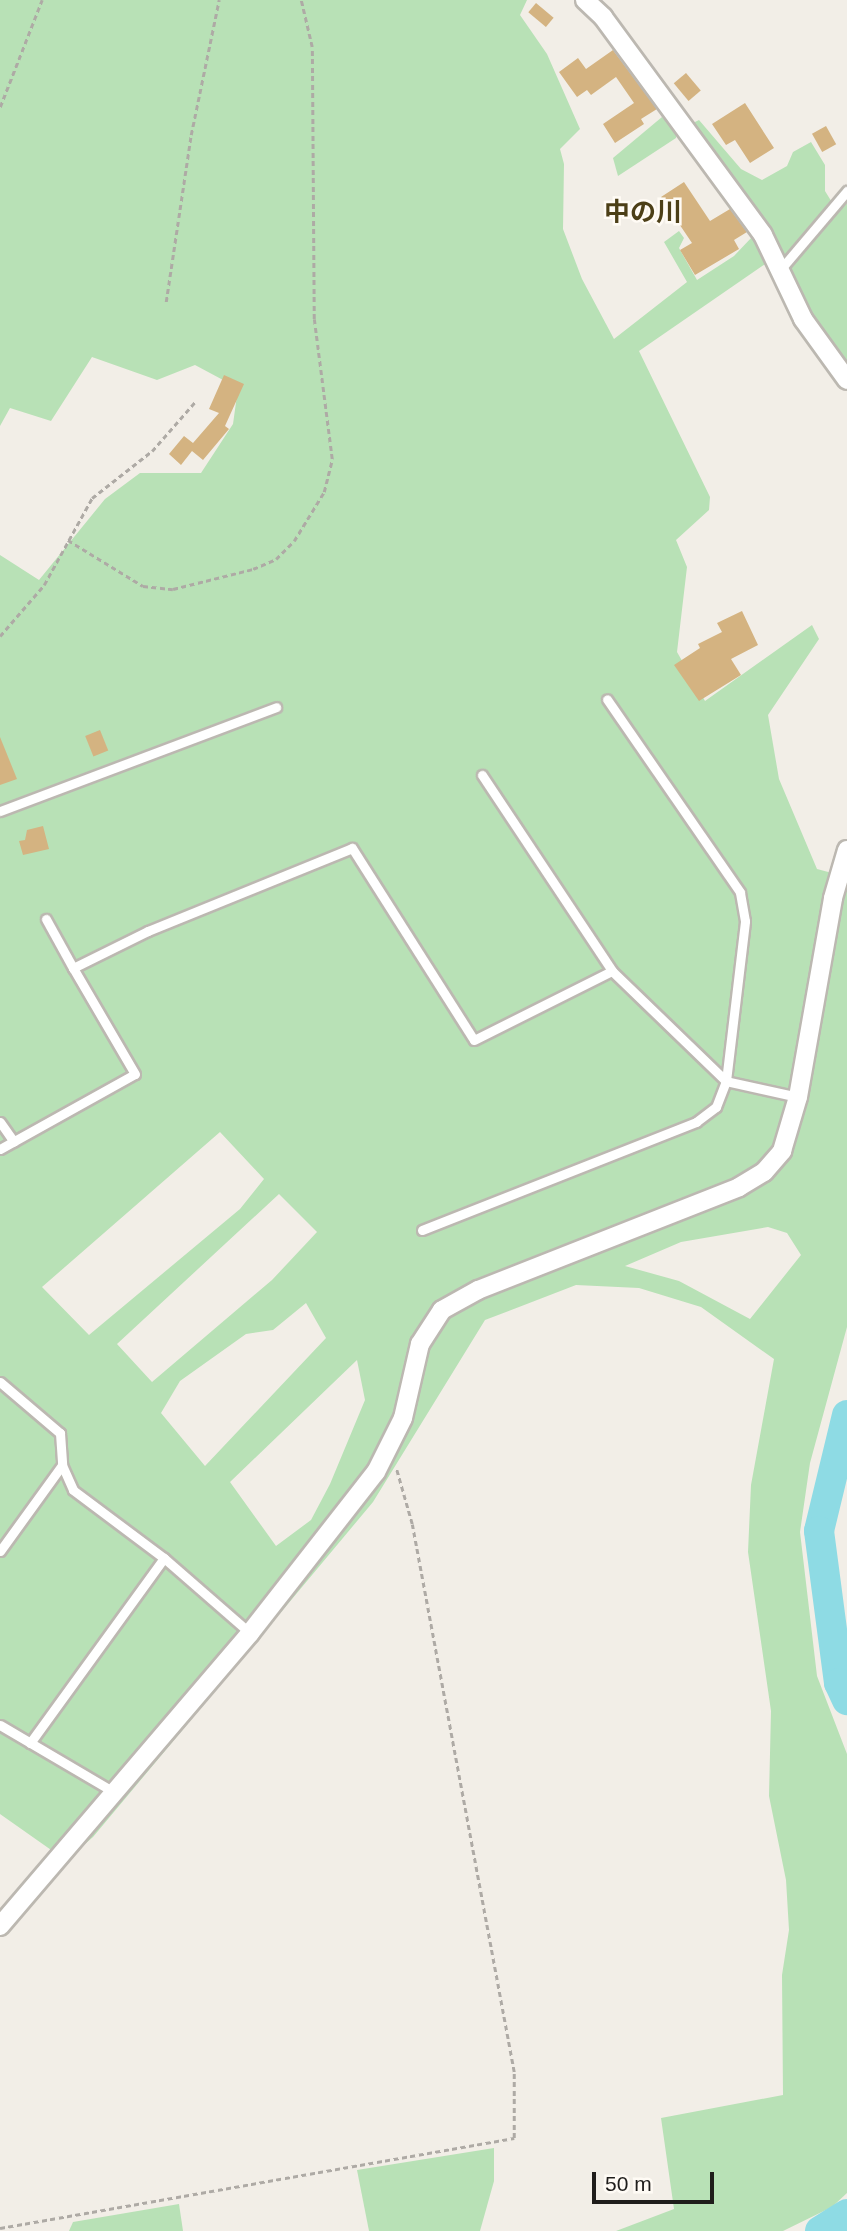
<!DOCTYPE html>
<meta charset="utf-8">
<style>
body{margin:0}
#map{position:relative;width:847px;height:2231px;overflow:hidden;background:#f2eee7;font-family:Arial,"Noto Sans JP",sans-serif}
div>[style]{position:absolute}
.green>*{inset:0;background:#b8e1b6}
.river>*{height:30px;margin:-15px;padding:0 15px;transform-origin:15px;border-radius:15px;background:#8edbe4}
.building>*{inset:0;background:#d4b381;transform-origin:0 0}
.path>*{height:2.5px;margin-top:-1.25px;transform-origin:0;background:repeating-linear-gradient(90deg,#aeaaa5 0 5px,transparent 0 8.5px)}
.roads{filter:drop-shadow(2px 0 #bcb8b1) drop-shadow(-2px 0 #bcb8b1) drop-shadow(0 2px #bcb8b1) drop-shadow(0 -2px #bcb8b1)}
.service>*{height:9px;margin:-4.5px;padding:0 4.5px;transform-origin:4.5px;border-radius:4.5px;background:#fff}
.minor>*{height:18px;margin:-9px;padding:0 9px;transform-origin:9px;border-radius:9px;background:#fff}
span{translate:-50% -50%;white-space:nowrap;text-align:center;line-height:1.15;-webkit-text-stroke:5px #fffbf5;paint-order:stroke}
.neighbourhood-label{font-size:26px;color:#4c3f17;font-weight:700}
.scale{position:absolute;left:592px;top:2172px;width:122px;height:32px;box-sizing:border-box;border:4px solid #1f1d1b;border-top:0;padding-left:9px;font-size:21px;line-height:24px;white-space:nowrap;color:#1f1d1b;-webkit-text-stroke:5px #fffbf5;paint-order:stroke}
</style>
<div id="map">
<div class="green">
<div style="clip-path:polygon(evenodd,0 0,527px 0,520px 15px,547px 54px,580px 129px,560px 149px,564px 164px,563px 229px,582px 279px,614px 339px,687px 282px,664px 242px,679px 231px,684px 238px,679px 248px,697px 280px,734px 256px,752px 237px,768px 262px,639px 351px,710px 497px,709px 510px,676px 540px,687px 567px,677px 652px,705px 701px,812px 625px,819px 639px,768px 715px,779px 779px,817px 869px,847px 877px,847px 1327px,810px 1463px,800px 1532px,817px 1676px,847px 1754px,847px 2193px,832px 2207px,783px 2231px,616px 2231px,674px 2209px,661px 2118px,783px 2095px,782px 1975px,789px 1930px,786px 1880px,769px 1796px,771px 1711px,748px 1552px,751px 1485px,774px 1359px,701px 1307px,639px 1288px,576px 1285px,485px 1320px,373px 1502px,93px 1837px,78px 1850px,54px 1852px,0 1814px,0 555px,39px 580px,105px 499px,140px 473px,201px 473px,233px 424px,238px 388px,195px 365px,157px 380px,92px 357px,51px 421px,10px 408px,0 426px,0 0,220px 1132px,264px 1179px,240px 1209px,89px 1335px,42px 1287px,220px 1132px,0 0,279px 1194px,317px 1232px,272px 1280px,152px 1382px,117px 1344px,279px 1194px,0 0,768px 1227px,787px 1233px,801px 1255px,750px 1319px,679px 1281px,625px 1266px,681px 1242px,768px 1227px,0 0,306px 1303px,326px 1338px,205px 1466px,161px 1413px,180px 1381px,246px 1334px,273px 1330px,306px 1303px,0 0,357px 1360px,365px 1400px,330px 1484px,311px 1520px,276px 1546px,230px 1482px,357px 1360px)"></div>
<div style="clip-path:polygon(662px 117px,677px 131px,676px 138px,618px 176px,613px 158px)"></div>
<div style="clip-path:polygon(699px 120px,741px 169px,762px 180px,787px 166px,793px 152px,811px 142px,825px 165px,825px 191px,838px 212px,847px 203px,847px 366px,810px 314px,748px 199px,691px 124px)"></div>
<div style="clip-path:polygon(494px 2148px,494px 2181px,480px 2231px,369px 2231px,357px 2170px)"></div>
<div style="clip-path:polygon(179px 2204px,183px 2231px,69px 2231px,73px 2222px)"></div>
</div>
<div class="river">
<div style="left:847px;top:1415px;width:119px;rotate:103.6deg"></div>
<div style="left:819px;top:1531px;width:153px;rotate:82.5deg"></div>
<div style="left:839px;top:1683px;width:19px;rotate:65deg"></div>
<div style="left:820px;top:2231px;width:32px;rotate:-32deg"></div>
</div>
<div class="building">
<div style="left:536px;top:3px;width:23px;height:12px;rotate:40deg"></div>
<div style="clip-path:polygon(613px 50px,657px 109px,641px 119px,644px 124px,615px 143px,603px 124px,634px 103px,616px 77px,591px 95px,587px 90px,577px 97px,559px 72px,578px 58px,586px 69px)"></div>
<div style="left:686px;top:73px;width:23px;height:16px;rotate:50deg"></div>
<div style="clip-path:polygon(745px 103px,774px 148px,750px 163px,735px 140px,726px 145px,712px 124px)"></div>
<div style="left:826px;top:126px;width:21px;height:16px;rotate:61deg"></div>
<div style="clip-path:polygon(684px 182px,710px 221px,730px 209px,747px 232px,734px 240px,739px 249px,695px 275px,680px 250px,692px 243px,661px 197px)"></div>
<div style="clip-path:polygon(224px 375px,244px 384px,225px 426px,229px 429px,203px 460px,192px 451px,181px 465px,169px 454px,184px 436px,193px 443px,219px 413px,209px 409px)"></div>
<div style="clip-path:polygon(742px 611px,758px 645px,731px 659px,741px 675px,699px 701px,674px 665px,700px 648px,698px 644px,722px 632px,717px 623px)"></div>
<div style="left:100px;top:730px;width:22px;height:16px;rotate:68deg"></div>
<div style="clip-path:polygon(0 737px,17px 779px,0 785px)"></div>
<div style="clip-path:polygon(43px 826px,49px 849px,23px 855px,19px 841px,25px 840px,27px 830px)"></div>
</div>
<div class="path">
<div style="left:0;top:107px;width:115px;rotate:-68.6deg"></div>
<div style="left:166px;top:302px;width:169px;rotate:-81.5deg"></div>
<div style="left:191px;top:135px;width:138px;rotate:-78.3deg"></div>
<div style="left:68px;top:540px;width:88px;rotate:31.5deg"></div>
<div style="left:143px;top:586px;width:30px;rotate:6deg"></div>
<div style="left:173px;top:589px;width:82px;rotate:-14deg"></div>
<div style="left:253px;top:569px;width:25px;rotate:-23deg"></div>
<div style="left:276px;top:559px;width:25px;rotate:-45deg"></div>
<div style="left:294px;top:541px;width:57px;rotate:-58.5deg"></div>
<div style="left:324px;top:492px;width:34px;rotate:-76deg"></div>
<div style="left:332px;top:459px;width:141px;rotate:-97.3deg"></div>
<div style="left:314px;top:319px;width:272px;rotate:-90.4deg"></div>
<div style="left:312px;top:47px;width:48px;rotate:-103.2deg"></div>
<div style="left:0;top:636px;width:67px;rotate:-49.2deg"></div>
<div style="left:44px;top:585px;width:99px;rotate:-61.1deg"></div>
<div style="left:92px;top:498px;width:76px;rotate:-38.1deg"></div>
<div style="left:152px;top:451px;width:65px;rotate:-48.7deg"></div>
<div style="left:0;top:2228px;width:522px;rotate:-9.93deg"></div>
<div style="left:514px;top:2138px;width:66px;rotate:-90deg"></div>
<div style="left:514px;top:2072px;width:557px;rotate:-100.54deg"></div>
<div style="left:412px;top:1524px;width:58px;rotate:-105.9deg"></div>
</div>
<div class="roads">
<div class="service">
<div style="left:780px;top:270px;width:104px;rotate:-49.7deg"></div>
<div style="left:482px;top:775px;width:235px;rotate:56.4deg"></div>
<div style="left:0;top:811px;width:295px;rotate:-20.6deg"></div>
<div style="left:46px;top:919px;width:56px;rotate:61.1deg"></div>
<div style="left:0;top:1122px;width:24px;rotate:55deg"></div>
<div style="left:0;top:1149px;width:154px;rotate:-29.1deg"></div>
<div style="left:135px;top:1074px;width:123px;rotate:-120.3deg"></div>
<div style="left:73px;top:968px;width:84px;rotate:-26.3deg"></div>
<div style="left:148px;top:931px;width:220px;rotate:-22.1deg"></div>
<div style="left:352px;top:848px;width:227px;rotate:57.6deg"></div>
<div style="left:474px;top:1040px;width:154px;rotate:-26.6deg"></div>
<div style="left:612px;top:971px;width:158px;rotate:44deg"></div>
<div style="left:726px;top:1081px;width:74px;rotate:12.5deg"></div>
<div style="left:422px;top:1230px;width:295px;rotate:-21.5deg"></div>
<div style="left:696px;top:1122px;width:25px;rotate:-37deg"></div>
<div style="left:716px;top:1107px;width:28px;rotate:-69deg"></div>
<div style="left:726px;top:1081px;width:161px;rotate:-83.2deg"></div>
<div style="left:745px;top:921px;width:29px;rotate:-100deg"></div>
<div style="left:740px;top:892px;width:234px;rotate:-124.6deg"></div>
<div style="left:0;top:1382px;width:79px;rotate:40.4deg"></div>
<div style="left:60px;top:1433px;width:32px;rotate:86deg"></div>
<div style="left:62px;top:1465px;width:27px;rotate:66deg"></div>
<div style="left:73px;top:1490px;width:114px;rotate:36.8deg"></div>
<div style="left:164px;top:1558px;width:114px;rotate:41.1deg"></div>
<div style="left:0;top:1551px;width:106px;rotate:-54.2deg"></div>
<div style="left:0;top:1725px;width:130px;rotate:30.5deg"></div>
<div style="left:30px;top:1743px;width:228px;rotate:-54.1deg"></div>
</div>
<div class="minor">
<div style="left:585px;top:0;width:25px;rotate:43deg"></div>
<div style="left:603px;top:17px;width:270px;rotate:53.7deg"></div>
<div style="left:763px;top:235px;width:93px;rotate:64.5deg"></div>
<div style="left:803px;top:319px;width:75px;rotate:54.2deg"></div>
<div style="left:0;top:1926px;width:385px;rotate:-49.5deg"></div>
<div style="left:250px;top:1633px;width:204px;rotate:-52deg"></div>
<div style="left:376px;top:1472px;width:60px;rotate:-63.4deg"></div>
<div style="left:403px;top:1418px;width:76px;rotate:-77.1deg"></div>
<div style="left:420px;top:1344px;width:40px;rotate:-57.1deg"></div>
<div style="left:442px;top:1310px;width:41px;rotate:-29.1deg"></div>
<div style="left:478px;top:1290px;width:281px;rotate:-21.5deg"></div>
<div style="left:739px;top:1187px;width:29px;rotate:-31deg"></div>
<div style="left:764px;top:1172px;width:28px;rotate:-49deg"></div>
<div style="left:782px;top:1151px;width:56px;rotate:-73.5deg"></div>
<div style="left:798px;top:1097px;width:202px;rotate:-80deg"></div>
<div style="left:833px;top:898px;width:50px;rotate:-73.7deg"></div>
</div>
</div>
<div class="neighbourhood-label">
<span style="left:643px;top:213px">中の川</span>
</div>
<div class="scale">50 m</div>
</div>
